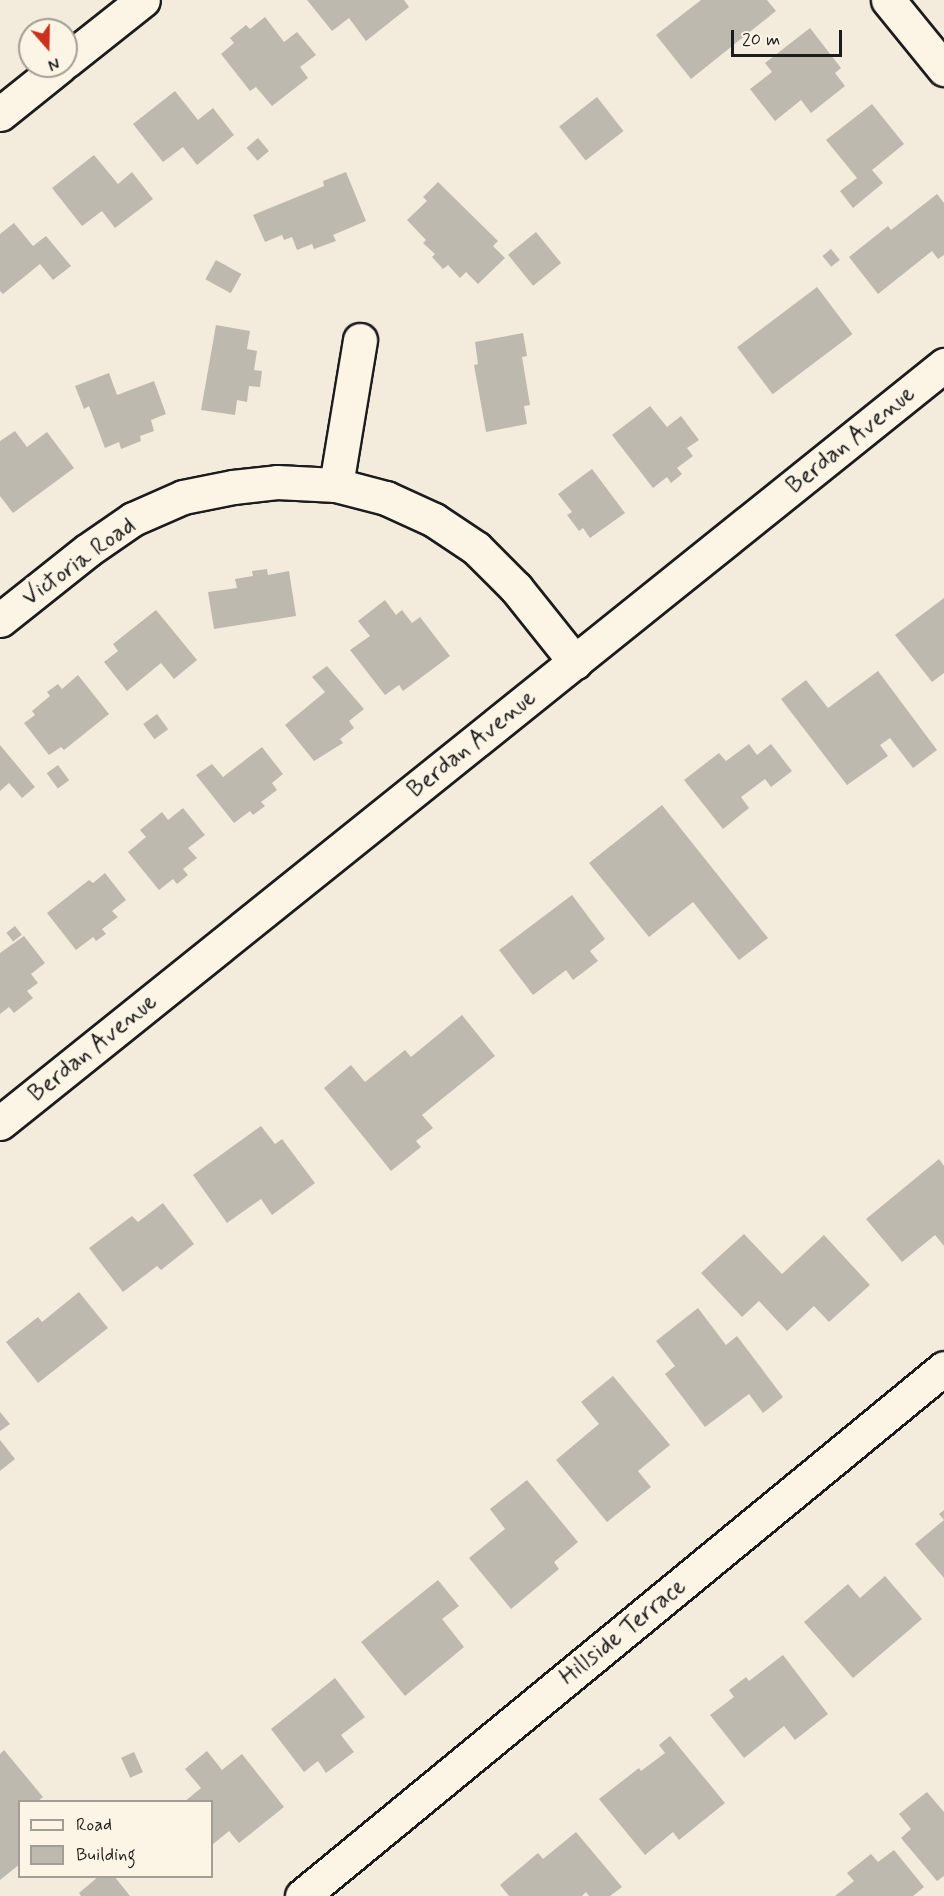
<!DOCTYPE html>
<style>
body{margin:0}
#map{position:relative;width:944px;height:1896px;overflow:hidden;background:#f3ecdd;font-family:Mynerve,sans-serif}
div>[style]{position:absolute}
.building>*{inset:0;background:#beb9ae;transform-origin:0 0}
.roads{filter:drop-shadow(2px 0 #1c1c1c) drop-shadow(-2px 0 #1c1c1c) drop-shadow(0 2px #1c1c1c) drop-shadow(0 -2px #1c1c1c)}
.minor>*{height:33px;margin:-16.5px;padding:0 16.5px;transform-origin:16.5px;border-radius:16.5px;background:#fcf5e5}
span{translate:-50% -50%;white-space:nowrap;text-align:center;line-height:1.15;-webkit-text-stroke:6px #fcf5e5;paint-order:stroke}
.street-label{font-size:24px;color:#1c1c1c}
.legend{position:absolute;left:18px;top:1800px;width:195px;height:78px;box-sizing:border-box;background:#fcf5e5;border:2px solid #a29e95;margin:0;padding:8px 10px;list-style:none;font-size:18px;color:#1c1c1c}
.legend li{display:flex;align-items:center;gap:12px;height:30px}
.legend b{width:30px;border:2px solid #a29e95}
.north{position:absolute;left:18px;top:18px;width:60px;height:60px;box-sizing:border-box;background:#fcf5e5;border:2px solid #a29e95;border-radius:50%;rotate:160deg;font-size:16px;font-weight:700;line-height:24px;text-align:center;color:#1c1c1c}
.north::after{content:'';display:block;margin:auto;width:21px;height:27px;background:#c8321e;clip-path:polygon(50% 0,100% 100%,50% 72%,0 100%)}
.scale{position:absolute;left:731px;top:30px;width:111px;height:27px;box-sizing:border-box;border:3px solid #1c1c1c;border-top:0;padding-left:8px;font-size:18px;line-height:21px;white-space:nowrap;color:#1c1c1c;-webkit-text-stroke:4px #fcf5e5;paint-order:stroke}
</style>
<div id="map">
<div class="building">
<div style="clip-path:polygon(307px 0,404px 0,409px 7px,366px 41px,349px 18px,332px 31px)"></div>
<div style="clip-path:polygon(701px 0,767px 0,776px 11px,691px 79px,656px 35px)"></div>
<div style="clip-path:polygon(265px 17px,284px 42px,297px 32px,316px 55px,300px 67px,308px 78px,272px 106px,256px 87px,250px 91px,221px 54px,234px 43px,230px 38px,246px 25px,250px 29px)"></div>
<div style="clip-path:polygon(810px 28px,841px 68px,835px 73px,845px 86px,811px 113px,801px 100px,775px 121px,750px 89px,772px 72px,765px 63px)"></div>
<div style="clip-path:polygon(175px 91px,198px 120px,213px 108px,234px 135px,197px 165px,183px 147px,163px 162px,133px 124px)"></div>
<div style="left:597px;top:97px;width:43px;height:48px;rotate:52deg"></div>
<div style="clip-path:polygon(872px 104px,904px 144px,872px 170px,883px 183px,853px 208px,840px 191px,857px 178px,826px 140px)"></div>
<div style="left:258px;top:138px;width:17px;height:15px;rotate:50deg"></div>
<div style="clip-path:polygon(94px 155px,118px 184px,132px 172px,153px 199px,115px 228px,102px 211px,82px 226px,52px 188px)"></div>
<div style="clip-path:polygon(346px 172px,366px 221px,333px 235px,336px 241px,314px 249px,312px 244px,297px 250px,292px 237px,284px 240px,282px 235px,265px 242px,253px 215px,324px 186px,323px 181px)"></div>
<div style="clip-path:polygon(438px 182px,498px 241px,493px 246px,505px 258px,478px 284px,466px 272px,460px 278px,448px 265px,443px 269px,432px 257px,435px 254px,423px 243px,426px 240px,407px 220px,427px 201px,423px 197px)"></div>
<div style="clip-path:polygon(937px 194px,944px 203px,944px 255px,938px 259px,932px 251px,878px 294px,849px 257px,888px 226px,891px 230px)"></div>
<div style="clip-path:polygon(14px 223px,33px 246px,46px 236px,71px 266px,53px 280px,40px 264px,3px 294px,0 291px,0 234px)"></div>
<div style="left:536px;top:232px;width:40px;height:36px;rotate:51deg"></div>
<div style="left:831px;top:249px;width:14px;height:11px;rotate:51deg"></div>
<div style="left:216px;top:260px;width:29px;height:22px;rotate:29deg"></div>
<div style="left:817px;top:287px;width:59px;height:100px;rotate:53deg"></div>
<div style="clip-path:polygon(216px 325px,250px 331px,247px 349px,257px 351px,254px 370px,262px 371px,260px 387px,249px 386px,247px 402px,237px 400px,235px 415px,201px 410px)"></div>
<div style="clip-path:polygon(523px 333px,527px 356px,522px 357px,530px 405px,524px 406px,527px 424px,486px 432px,474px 365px,478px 364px,475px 342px)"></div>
<div style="clip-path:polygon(109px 373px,117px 395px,154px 381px,166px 414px,151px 420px,154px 431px,140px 436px,141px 441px,121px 449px,119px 442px,105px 448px,89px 406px,84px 409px,75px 386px)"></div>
<div style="clip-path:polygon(650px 406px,667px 427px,681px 416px,699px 440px,687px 448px,693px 456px,677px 468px,682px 474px,671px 483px,667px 477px,653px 488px,612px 435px)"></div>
<div style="clip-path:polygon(15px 431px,27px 447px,47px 432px,74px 468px,13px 513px,0 496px,0 441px)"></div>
<div style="clip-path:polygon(592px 469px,625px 513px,590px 538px,583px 528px,579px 531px,567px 515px,572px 512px,558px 494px)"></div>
<div style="clip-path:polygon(267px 569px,268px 575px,289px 571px,296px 616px,214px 629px,208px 592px,237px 588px,235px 579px,253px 576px,252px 571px)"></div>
<div style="clip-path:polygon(944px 598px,944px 673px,932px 682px,895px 635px)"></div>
<div style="clip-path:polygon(385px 600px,396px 615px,402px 610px,412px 623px,420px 617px,450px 656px,403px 691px,399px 685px,385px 695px,350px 650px,370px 636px,358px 621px)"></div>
<div style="clip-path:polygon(156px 610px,197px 660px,174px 679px,161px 663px,127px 691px,104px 662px,118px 651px,113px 644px)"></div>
<div style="clip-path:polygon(327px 666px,364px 709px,349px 721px,354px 728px,340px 739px,343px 743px,314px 761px,285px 725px,325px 692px,312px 677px)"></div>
<div style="clip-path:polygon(878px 671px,937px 750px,913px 768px,890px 738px,880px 745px,888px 756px,847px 785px,781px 699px,806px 680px,828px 708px)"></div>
<div style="clip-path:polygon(78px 675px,109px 714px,64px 750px,61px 747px,49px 755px,24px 723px,35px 715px,32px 711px,50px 696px,47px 692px,58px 684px,62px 689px)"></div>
<div style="left:157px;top:714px;width:19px;height:17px;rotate:54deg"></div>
<div style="clip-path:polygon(749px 744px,757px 755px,771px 744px,792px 771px,771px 787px,765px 779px,741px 797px,749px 808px,723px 829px,684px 780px,719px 753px,726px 761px)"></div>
<div style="clip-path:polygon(0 745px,35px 787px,22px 798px,9px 783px,0 791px)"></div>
<div style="clip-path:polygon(262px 747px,283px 774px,272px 783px,277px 790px,261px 802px,265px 806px,253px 815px,250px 811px,234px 823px,196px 775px,212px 764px,223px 777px)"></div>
<div style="left:58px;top:765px;width:19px;height:14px;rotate:54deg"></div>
<div style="clip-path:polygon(662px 805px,768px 938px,739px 960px,693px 902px,649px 937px,589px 863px)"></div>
<div style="clip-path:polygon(183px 808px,205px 835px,188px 848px,197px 858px,183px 869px,188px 875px,177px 884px,173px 879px,159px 890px,128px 852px,146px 837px,140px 830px,162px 812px,168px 820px)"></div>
<div style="clip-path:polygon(105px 873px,126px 900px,112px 911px,118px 917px,102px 929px,106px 934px,96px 941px,93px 937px,76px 950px,47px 913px,89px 880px,93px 883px)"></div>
<div style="clip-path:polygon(572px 895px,605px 939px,590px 951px,598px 961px,573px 980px,566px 970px,533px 995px,499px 950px)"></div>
<div style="left:15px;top:926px;width:11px;height:11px;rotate:52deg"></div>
<div style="clip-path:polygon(24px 936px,45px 963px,31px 974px,38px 983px,27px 991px,33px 998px,14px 1013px,9px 1007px,0 1014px,0 953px)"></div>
<div style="clip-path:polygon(462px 1015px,495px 1056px,422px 1115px,433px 1128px,416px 1141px,421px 1147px,391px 1171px,324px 1088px,351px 1065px,365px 1082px,405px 1050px,411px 1057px)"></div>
<div style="clip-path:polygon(261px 1126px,275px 1144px,282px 1139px,315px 1183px,272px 1215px,261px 1199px,227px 1223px,193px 1175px)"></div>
<div style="clip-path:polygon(939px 1159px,944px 1166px,944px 1246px,935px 1235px,902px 1262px,866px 1219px)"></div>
<div style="clip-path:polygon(163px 1203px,194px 1244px,161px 1270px,157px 1266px,123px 1292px,89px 1248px,132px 1216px,138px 1222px)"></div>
<div style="clip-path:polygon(744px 1234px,782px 1274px,824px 1235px,870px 1285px,829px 1322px,814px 1306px,787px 1331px,759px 1301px,742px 1317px,701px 1273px)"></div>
<div style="clip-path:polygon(79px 1292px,108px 1328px,38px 1383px,6px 1342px,38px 1317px,42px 1322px)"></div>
<div style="clip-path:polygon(698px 1308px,726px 1345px,737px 1336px,783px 1397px,763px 1413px,749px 1394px,705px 1427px,665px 1374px,675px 1366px,656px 1341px)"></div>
<div style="clip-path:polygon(613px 1376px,670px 1445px,638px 1471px,651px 1487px,607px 1522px,556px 1460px,599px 1424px,581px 1402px)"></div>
<div style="clip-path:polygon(0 1412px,10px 1424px,0 1431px)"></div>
<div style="clip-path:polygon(0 1440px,15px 1459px,0 1471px)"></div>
<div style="clip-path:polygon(527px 1480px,578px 1542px,554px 1562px,559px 1569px,511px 1609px,469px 1558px,505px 1529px,490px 1509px)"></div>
<div style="clip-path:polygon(944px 1510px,944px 1578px,915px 1544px,944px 1520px,939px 1514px)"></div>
<div style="clip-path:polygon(885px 1576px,922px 1619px,853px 1678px,804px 1622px,848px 1584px,860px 1598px)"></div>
<div style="clip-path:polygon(438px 1580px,459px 1606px,442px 1619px,464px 1647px,405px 1696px,361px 1642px)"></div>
<div style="clip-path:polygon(783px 1655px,828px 1714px,795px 1740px,784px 1726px,744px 1758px,710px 1715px,734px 1697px,729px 1690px,746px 1677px,749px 1681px)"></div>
<div style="clip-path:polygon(335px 1678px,365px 1717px,341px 1735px,354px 1752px,326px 1773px,318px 1761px,304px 1772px,271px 1729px)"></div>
<div style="clip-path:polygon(670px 1736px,725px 1803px,679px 1840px,673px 1832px,645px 1855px,599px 1799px,639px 1768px,641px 1771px,665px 1753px,659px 1745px)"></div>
<div style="clip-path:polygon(4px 1750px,43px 1797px,37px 1802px,20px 1802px,20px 1864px,0 1880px,0 1754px)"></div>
<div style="clip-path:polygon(207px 1751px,222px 1770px,242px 1754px,284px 1807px,239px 1843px,229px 1831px,212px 1845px,212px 1802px,184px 1802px,201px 1788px,185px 1769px)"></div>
<div style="left:134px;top:1752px;width:22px;height:14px;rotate:66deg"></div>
<div style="clip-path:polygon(927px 1792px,944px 1812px,944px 1876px,937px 1881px,901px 1838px,911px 1829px,899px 1814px)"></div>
<div style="clip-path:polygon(576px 1832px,622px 1887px,610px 1896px,589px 1896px,586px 1892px,582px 1896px,509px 1896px,500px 1885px,538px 1853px,543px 1859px)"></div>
<div style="clip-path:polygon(894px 1850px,924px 1887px,913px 1896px,835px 1896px,854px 1881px,847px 1873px,871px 1854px,878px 1862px)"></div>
<div style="clip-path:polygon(99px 1876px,114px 1876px,130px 1896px,81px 1896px,79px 1893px)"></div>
</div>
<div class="roads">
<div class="minor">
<div style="left:888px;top:0;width:89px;rotate:50.9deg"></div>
<div style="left:66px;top:61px;width:98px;rotate:-38.4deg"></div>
<div style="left:0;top:114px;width:77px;rotate:-38.7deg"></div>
<div style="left:336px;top:485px;width:147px;rotate:-80.6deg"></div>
<div style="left:0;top:620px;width:112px;rotate:-38.5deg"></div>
<div style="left:88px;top:550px;width:55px;rotate:-34.6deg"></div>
<div style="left:133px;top:519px;width:55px;rotate:-23.7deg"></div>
<div style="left:183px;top:497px;width:51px;rotate:-11.3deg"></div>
<div style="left:233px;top:487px;width:44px;rotate:-6.5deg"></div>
<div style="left:277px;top:482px;width:59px;rotate:2.9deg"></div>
<div style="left:336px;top:485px;width:52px;rotate:14.6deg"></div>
<div style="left:386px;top:498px;width:53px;rotate:24.6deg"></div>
<div style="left:434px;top:520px;width:50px;rotate:33.7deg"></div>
<div style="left:476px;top:548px;width:57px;rotate:45deg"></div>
<div style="left:516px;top:588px;width:95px;rotate:51.4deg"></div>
<div style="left:0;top:1123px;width:1211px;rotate:-38.76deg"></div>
<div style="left:302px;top:1896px;width:831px;rotate:-39.43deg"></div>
</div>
</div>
<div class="street-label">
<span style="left:851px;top:440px;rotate:-39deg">Berdan Avenue</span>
<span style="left:79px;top:562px;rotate:-36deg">Victoria Road</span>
<span style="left:472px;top:744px;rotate:-39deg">Berdan Avenue</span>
<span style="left:93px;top:1048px;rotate:-39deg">Berdan Avenue</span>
<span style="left:623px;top:1632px;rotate:-39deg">Hillside Terrace</span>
</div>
<ul class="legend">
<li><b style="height:8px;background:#fcf5e5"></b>Road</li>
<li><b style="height:16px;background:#beb9ae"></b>Building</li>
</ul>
<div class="north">N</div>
<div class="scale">20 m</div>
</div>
